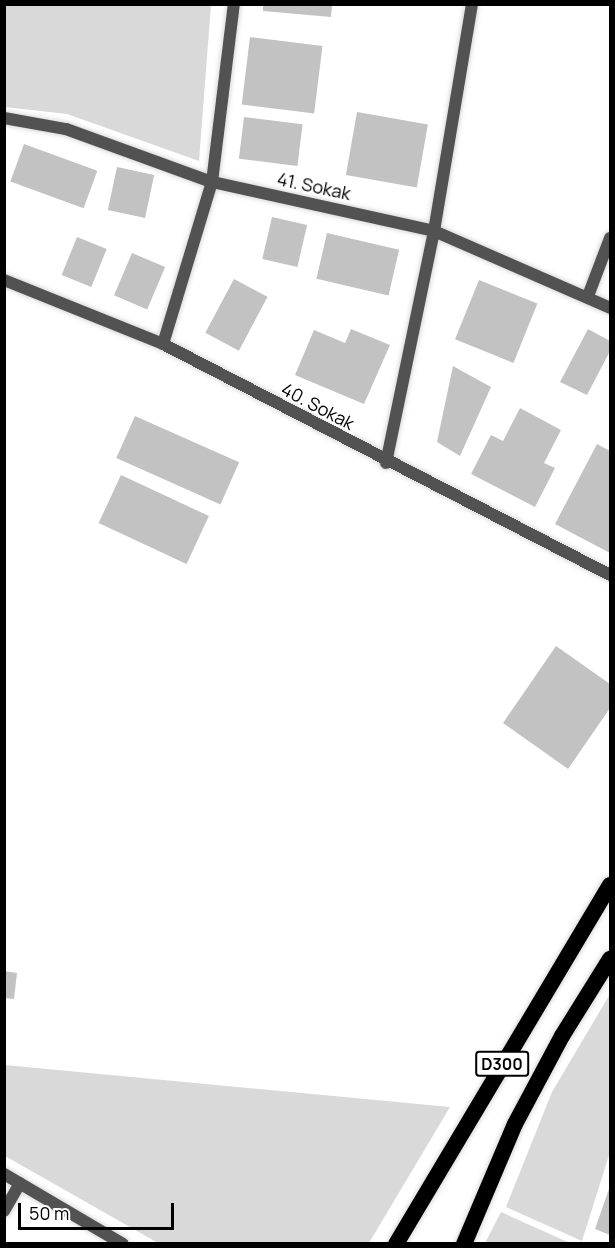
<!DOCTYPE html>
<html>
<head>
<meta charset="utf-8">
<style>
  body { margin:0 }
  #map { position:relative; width:615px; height:1248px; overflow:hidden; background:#fff; font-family:Manrope,sans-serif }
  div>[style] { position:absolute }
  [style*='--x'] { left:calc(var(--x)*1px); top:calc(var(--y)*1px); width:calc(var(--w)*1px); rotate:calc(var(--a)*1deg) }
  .green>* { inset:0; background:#d9d9d9 }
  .building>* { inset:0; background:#c2c2c2; transform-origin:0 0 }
  .roads { filter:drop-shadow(0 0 2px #dbdbdb) drop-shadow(0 0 2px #dbdbdb) }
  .minor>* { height:12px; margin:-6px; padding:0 6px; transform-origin:6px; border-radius:6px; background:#525252 }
  .tertiary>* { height:12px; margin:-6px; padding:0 6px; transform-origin:6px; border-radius:6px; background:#525252 }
  .trunk>* { height:16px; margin:-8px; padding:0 8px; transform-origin:8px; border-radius:8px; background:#000 }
  span { translate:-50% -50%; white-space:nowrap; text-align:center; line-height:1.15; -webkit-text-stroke:4.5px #fff; paint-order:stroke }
  .shield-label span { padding:2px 4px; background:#fff; border:2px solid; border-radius:4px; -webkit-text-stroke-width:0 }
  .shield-label { font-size:16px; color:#000; font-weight:700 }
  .street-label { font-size:18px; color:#000 }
  .frame { position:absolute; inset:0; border:6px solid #000; pointer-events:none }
  .scale { position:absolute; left:18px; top:1203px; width:156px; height:27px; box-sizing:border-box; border:3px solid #000; border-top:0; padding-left:8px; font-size:18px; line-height:21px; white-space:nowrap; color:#000; -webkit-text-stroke:4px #fff; paint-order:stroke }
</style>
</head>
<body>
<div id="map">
  <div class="green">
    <i style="clip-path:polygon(4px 5px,211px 5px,199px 161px,67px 114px,5px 107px)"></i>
    <i style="clip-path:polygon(610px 994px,610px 1152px,582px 1241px,506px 1207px,552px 1092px)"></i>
    <i style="clip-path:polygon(5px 1065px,450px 1107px,369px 1243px,158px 1243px,5px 1156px)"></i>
    <i style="clip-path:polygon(501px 1212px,570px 1243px,485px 1243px)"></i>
  </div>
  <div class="building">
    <i style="clip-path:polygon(263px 4px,332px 4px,331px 17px,263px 11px)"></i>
    <i style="left:250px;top:37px;width:73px;height:68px;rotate:7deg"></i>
    <i style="left:357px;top:112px;width:72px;height:64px;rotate:10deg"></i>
    <i style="left:244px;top:117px;width:59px;height:42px;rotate:7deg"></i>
    <i style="left:24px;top:144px;width:78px;height:40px;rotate:20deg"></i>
    <i style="left:117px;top:167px;width:38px;height:44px;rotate:12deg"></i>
    <i style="left:272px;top:217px;width:36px;height:43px;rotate:13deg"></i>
    <i style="left:327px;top:233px;width:74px;height:47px;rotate:13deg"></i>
    <i style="left:77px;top:237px;width:32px;height:41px;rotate:22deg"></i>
    <i style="left:132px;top:253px;width:36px;height:46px;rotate:23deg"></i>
    <i style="left:234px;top:279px;width:38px;height:61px;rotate:28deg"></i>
    <i style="left:479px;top:280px;width:63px;height:64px;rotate:22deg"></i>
    <i style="clip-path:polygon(351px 329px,390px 345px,364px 404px,295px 375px,314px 330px,345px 343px)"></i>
    <i style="clip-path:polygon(588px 329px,610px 341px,610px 351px,587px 395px,560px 382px)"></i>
    <i style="clip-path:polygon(453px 366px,491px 387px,460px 456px,437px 442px)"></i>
    <i style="clip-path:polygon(520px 408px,561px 430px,544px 463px,555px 468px,535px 507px,471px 474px,491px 435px,503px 441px)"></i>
    <i style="left:135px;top:416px;width:114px;height:46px;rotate:24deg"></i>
    <i style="clip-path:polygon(597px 444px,610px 451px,610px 553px,555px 524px)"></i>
    <i style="left:121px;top:475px;width:97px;height:53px;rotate:25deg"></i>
    <i style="clip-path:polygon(556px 646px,610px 684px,610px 708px,568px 769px,503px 723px)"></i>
    <i style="clip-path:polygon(4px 971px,17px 973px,14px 999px,4px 998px)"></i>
    <i style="clip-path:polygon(610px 1186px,610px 1235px,595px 1229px)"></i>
  </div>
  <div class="roads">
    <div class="minor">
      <i style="--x:4;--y:118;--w:63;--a:10.1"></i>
      <i style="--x:66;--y:129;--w:155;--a:20"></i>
      <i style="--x:212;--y:182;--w:227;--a:12.4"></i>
      <i style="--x:434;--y:231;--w:192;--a:23.6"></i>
      <i style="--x:4;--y:280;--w:171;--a:21.9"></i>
      <i style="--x:163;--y:344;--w:503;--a:27.33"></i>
      <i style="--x:588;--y:296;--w:62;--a:-69.2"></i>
      <i style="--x:163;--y:344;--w:169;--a:-73.2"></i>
      <i style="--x:212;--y:182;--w:179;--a:-83"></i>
      <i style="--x:386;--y:463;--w:237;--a:-78.3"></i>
      <i style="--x:434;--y:231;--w:230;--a:-80.5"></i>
      <i style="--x:4;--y:1211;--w:32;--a:-60"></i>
    </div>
    <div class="tertiary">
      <i style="--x:4;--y:1174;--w:138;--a:30.5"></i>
    </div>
    <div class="trunk">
      <i style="--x:396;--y:1244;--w:418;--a:-59.2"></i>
      <i style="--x:464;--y:1244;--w:130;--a:-67"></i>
      <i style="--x:515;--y:1124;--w:100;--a:-61.9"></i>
      <i style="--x:562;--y:1036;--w:91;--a:-58.1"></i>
    </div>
  </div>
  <div class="shield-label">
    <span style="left:502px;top:1064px">D300</span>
  </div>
  <div class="street-label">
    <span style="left:314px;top:186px;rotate:12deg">41. Sokak</span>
    <span style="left:318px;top:406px;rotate:28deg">40. Sokak</span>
  </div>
  <div class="frame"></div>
  <div class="scale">50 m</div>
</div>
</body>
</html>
